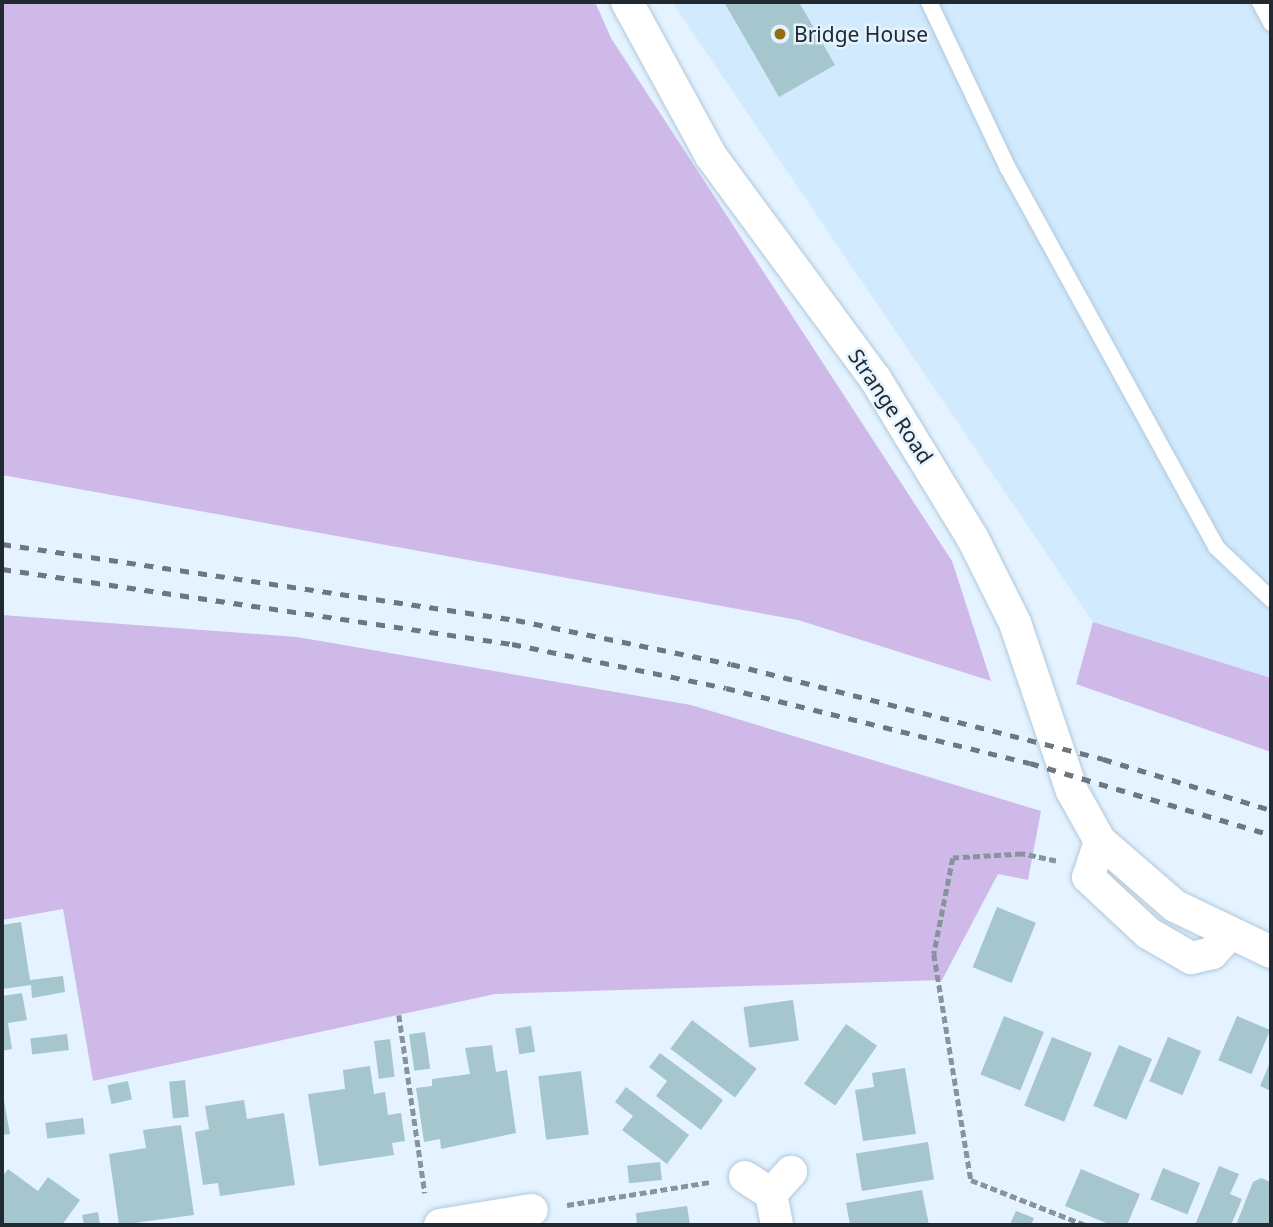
<!DOCTYPE html>
<html>
<head>
<meta charset="utf-8">
<style>
  body { margin:0 }
  #map { position:relative; width:1273px; height:1227px; overflow:hidden; background:#e4f3ff; font-family:"Noto Sans",sans-serif }
  div>[style] { position:absolute }
  [style*='--x'] { left:calc(var(--x)*1px); top:calc(var(--y)*1px); width:calc(var(--w)*1px); rotate:calc(var(--a)*1deg) }
  .built>* { inset:0; background:#d1eafd }
  .green>* { inset:0; background:#cfb9e8 }
  .building>* { inset:0; background:#a5c6cd; transform-origin:0 0 }
  .path>* { height:4.5px; margin-top:-2.25px; transform-origin:0; background:repeating-linear-gradient(90deg,#87939d 0 7px,transparent 0 10.5px) }
  .roads { filter:drop-shadow(0 0 2px #b1c8db) drop-shadow(0 0 2px #b1c8db) }
  .lane>* { height:16px; margin:-8px; padding:0 8px; transform-origin:8px; border-radius:8px; background:#fff }
  .street>* { height:32px; margin:-16px; padding:0 16px; transform-origin:16px; border-radius:16px; background:#fff }
  .rail>* { height:5px; margin-top:-2.5px; transform-origin:0; background:repeating-linear-gradient(90deg,#6c7780 0 9px,transparent 0 18px) }
  .dots>* { width:19px; height:19px; translate:-50% -50%; box-sizing:border-box; border:4px solid #e4f3ff; border-radius:50% }
  span { translate:-50% -50%; white-space:nowrap; text-align:center; line-height:1.15; -webkit-text-stroke:5px #e4f3ff; paint-order:stroke }
  .poi-label { font-size:21px; color:#212a31 }
  .left { translate:0 -50%; text-align:left }
  .street-label { font-size:21px; color:#212a31 }
  .frame { position:absolute; inset:0; border:4px solid #212a31; pointer-events:none }
</style>
</head>
<body>
<div id="map">
  <div class="built">
    <i style="clip-path:polygon(672px 2px,1271px 2px,1271px 678px,1093px 622px)"></i>
  </div>
  <div class="green">
    <i style="clip-path:polygon(2px 2px,595px 2px,611px 38px,952px 561px,991px 681px,798px 620px,2px 475px)"></i>
    <i style="clip-path:polygon(2px 615px,297px 637px,691px 705px,1041px 811px,1028px 880px,998px 874px,942px 980px,495px 994px,93px 1081px,63px 909px,2px 920px)"></i>
    <i style="clip-path:polygon(1093px 622px,1271px 678px,1271px 752px,1076px 684px)"></i>
  </div>
  <div class="building">
    <i style="clip-path:polygon(724px 2px,799px 2px,835px 65px,779px 97px)"></i>
    <i style="left:997px;top:907px;width:42px;height:65px;rotate:22deg"></i>
    <i style="clip-path:polygon(21px 922px,30px 980px,63px 976px,65px 992px,32px 998px,31px 985px,2px 989px,2px 925px)"></i>
    <i style="clip-path:polygon(22px 993px,27px 1020px,8px 1023px,12px 1049px,2px 1051px,2px 996px)"></i>
    <i style="left:793px;top:1000px;width:41px;height:50px;rotate:82deg"></i>
    <i style="left:1004px;top:1016px;width:43px;height:63px;rotate:22deg"></i>
    <i style="left:1237px;top:1016px;width:36px;height:48px;rotate:23deg"></i>
    <i style="left:692px;top:1020px;width:81px;height:36px;rotate:37deg"></i>
    <i style="left:846px;top:1024px;width:38px;height:73px;rotate:35deg"></i>
    <i style="left:531px;top:1026px;width:26px;height:16px;rotate:81deg"></i>
    <i style="left:425px;top:1032px;width:37px;height:16px;rotate:82deg"></i>
    <i style="left:67px;top:1034px;width:16px;height:37px;rotate:83deg"></i>
    <i style="left:1052px;top:1037px;width:43px;height:74px;rotate:22deg"></i>
    <i style="left:1168px;top:1037px;width:36px;height:48px;rotate:23deg"></i>
    <i style="left:390px;top:1039px;width:38px;height:16px;rotate:83deg"></i>
    <i style="clip-path:polygon(492px 1045px,496px 1072px,507px 1070px,516px 1133px,441px 1149px,440px 1139px,424px 1142px,416px 1088px,432px 1086px,432px 1079px,470px 1074px,465px 1048px)"></i>
    <i style="left:1119px;top:1045px;width:36px;height:66px;rotate:23deg"></i>
    <i style="clip-path:polygon(660px 1053px,723px 1100px,701px 1130px,656px 1096px,667px 1081px,649px 1067px)"></i>
    <i style="clip-path:polygon(1271px 1060px,1271px 1091px,1260px 1086px)"></i>
    <i style="clip-path:polygon(370px 1066px,374px 1094px,385px 1092px,388px 1115px,401px 1113px,405px 1141px,392px 1143px,394px 1155px,319px 1166px,308px 1094px,345px 1089px,343px 1070px)"></i>
    <i style="clip-path:polygon(905px 1068px,916px 1134px,863px 1141px,855px 1090px,874px 1087px,872px 1073px)"></i>
    <i style="left:581px;top:1071px;width:64px;height:43px;rotate:83deg"></i>
    <i style="left:185px;top:1080px;width:37px;height:16px;rotate:84deg"></i>
    <i style="left:128px;top:1081px;width:19px;height:21px;rotate:78deg"></i>
    <i style="clip-path:polygon(626px 1087px,689px 1135px,667px 1164px,622px 1130px,633px 1116px,615px 1102px)"></i>
    <i style="clip-path:polygon(2px 1090px,10px 1134px,2px 1135px)"></i>
    <i style="clip-path:polygon(244px 1100px,247px 1119px,284px 1113px,295px 1185px,220px 1196px,218px 1183px,203px 1185px,195px 1132px,209px 1129px,205px 1106px)"></i>
    <i style="left:83px;top:1118px;width:16px;height:38px;rotate:83deg"></i>
    <i style="clip-path:polygon(181px 1125px,194px 1215px,119px 1225px,109px 1154px,146px 1148px,143px 1130px)"></i>
    <i style="left:928px;top:1142px;width:38px;height:73px;rotate:81deg"></i>
    <i style="left:660px;top:1162px;width:18px;height:33px;rotate:84deg"></i>
    <i style="clip-path:polygon(1219px 1166px,1239px 1174px,1230px 1194px,1242px 1199px,1231px 1225px,1195px 1225px)"></i>
    <i style="left:1163px;top:1168px;width:40px;height:34px;rotate:22deg"></i>
    <i style="clip-path:polygon(8px 1169px,38px 1191px,48px 1177px,80px 1200px,62px 1225px,2px 1225px,2px 1177px)"></i>
    <i style="clip-path:polygon(1081px 1169px,1140px 1194px,1127px 1225px,1111px 1225px,1065px 1206px)"></i>
    <i style="clip-path:polygon(1261px 1178px,1271px 1182px,1271px 1225px,1236px 1225px,1253px 1182px)"></i>
    <i style="clip-path:polygon(922px 1190px,929px 1225px,850px 1225px,846px 1203px)"></i>
    <i style="clip-path:polygon(687px 1206px,690px 1225px,637px 1225px,636px 1213px)"></i>
    <i style="clip-path:polygon(1016px 1211px,1034px 1218px,1031px 1225px,1010px 1224px)"></i>
    <i style="clip-path:polygon(98px 1212px,100px 1225px,84px 1225px,82px 1215px)"></i>
  </div>
  <div class="path">
    <i style="--x:1056;--y:861;--w:35;--a:-168"></i>
    <i style="--x:1022;--y:854;--w:69;--a:176.7"></i>
    <i style="--x:953;--y:858;--w:98;--a:101.2"></i>
    <i style="--x:934;--y:954;--w:229;--a:80.7"></i>
    <i style="--x:971;--y:1180;--w:123;--a:21.5"></i>
    <i style="--x:399;--y:1015;--w:180;--a:81.7"></i>
    <i style="--x:567;--y:1205;--w:146;--a:-9.1"></i>
  </div>
  <div class="roads">
    <div class="lane">
      <i style="--x:929;--y:2;--w:184;--a:64.6"></i>
      <i style="--x:1008;--y:168;--w:432;--a:61.2"></i>
      <i style="--x:1216;--y:547;--w:76;--a:43.4"></i>
      <i style="--x:1260;--y:2;--w:24;--a:62"></i>
    </div>
    <div class="street">
      <i style="--x:627;--y:2;--w:175;--a:61.4"></i>
      <i style="--x:711;--y:156;--w:278;--a:53.6"></i>
      <i style="--x:876;--y:380;--w:186;--a:58.6"></i>
      <i style="--x:973;--y:539;--w:94;--a:63.4"></i>
      <i style="--x:1015;--y:623;--w:177;--a:71.3"></i>
      <i style="--x:1072;--y:791;--w:57;--a:60.8"></i>
      <i style="--x:1100;--y:841;--w:99;--a:40.9"></i>
      <i style="--x:1175;--y:906;--w:106;--a:25.6"></i>
      <i style="--x:1100;--y:841;--w:38;--a:108"></i>
      <i style="--x:1088;--y:877;--w:82;--a:43"></i>
      <i style="--x:1148;--y:933;--w:50;--a:30.2"></i>
      <i style="--x:1191;--y:958;--w:22;--a:-13"></i>
      <i style="--x:1212;--y:953;--w:23;--a:-47"></i>
      <i style="--x:745;--y:1177;--w:31;--a:33"></i>
      <i style="--x:771;--y:1194;--w:32;--a:79"></i>
      <i style="--x:771;--y:1194;--w:30;--a:-48"></i>
      <i style="--x:440;--y:1225;--w:93;--a:-9.3"></i>
    </div>
  </div>
  <div class="rail">
    <i style="--x:2;--y:544;--w:520;--a:8.41"></i>
    <i style="--x:516;--y:620;--w:219;--a:11.6"></i>
    <i style="--x:731;--y:664;--w:384;--a:14.3"></i>
    <i style="--x:1103;--y:759;--w:176;--a:16.9"></i>
    <i style="--x:2;--y:569;--w:515;--a:8.37"></i>
    <i style="--x:512;--y:644;--w:218;--a:11.6"></i>
    <i style="--x:726;--y:688;--w:313;--a:13.9"></i>
    <i style="--x:1030;--y:763;--w:252;--a:16.6"></i>
  </div>
  <div class="dots">
    <i style="left:780px;top:34px;background:#906d13"></i>
  </div>
  <div class="poi-label">
    <span class="left" style="left:794px;top:34px">Bridge House</span>
  </div>
  <div class="street-label">
    <span style="left:891px;top:406px;rotate:56deg">Strange Road</span>
  </div>
  <div class="frame"></div>
</div>
</body>
</html>
